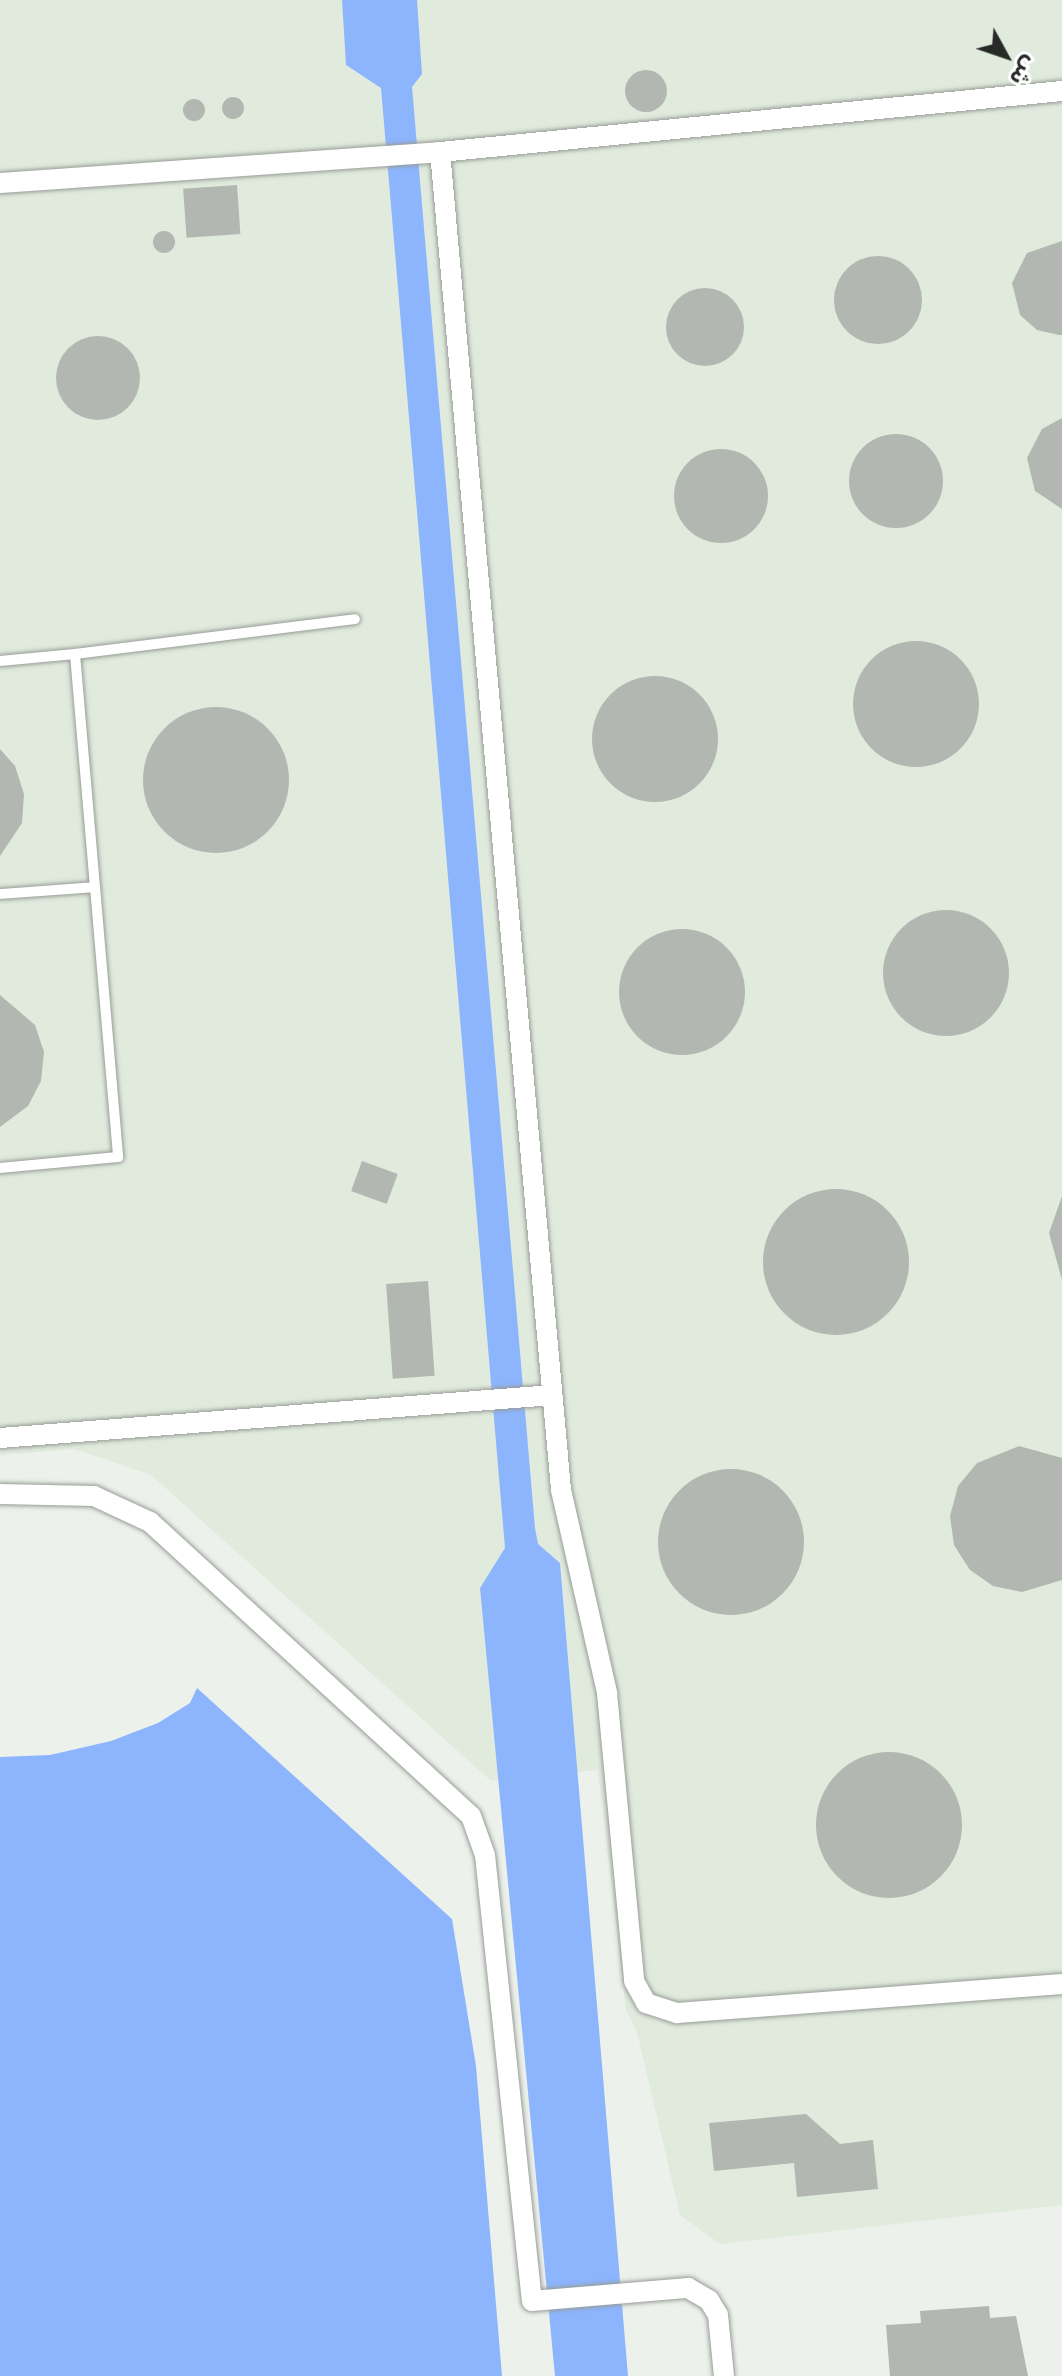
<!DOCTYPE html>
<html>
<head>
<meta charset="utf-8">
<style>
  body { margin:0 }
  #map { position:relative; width:1062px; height:2376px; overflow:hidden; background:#ecf1eb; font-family:Lora,"Noto Sans Arabic",serif }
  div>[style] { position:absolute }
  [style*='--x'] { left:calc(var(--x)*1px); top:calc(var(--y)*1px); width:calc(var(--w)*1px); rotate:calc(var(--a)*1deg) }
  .built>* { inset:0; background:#e0ebde }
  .water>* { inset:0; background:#8cb5fe }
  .building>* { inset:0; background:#b2b7b1; transform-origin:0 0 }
  .round { border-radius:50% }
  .roads { filter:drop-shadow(0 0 2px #989d97) drop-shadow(0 0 2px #989d97) }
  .lane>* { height:10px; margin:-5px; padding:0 5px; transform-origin:5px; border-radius:5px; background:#fff }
  .street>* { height:20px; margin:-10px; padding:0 10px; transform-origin:10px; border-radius:10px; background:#fff }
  span { translate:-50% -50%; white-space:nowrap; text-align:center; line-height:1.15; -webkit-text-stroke:8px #fff; paint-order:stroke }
  .north { position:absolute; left:966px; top:16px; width:80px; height:80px; -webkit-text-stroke:6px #fff; paint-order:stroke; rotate:130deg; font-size:22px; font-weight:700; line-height:32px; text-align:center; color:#282a28 }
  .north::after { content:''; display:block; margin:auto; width:28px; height:36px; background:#282a28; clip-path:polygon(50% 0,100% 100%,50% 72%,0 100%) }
</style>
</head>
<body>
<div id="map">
  <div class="built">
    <i style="clip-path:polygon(0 0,1062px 0,1062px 2205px,720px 2244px,680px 2215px,637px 2032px,626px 2010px,598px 1770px,491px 1781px,151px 1475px,74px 1449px,0 1455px)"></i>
  </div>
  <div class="water">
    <i style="clip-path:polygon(342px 0,417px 0,422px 74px,412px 87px,535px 1528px,538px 1544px,560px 1563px,628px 2376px,555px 2376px,480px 1588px,505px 1548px,381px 88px,346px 65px)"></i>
    <i style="clip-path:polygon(197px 1688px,452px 1919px,476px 2066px,502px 2376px,0 2376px,0 1757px,50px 1755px,111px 1741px,158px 1723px,190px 1703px)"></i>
  </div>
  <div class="building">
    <i class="round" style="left:625px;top:70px;width:42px;height:42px"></i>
    <i class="round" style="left:222px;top:97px;width:22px;height:22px"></i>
    <i class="round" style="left:183px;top:99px;width:22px;height:22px"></i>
    <i style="left:237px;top:185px;width:49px;height:54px;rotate:86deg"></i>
    <i class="round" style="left:153px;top:231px;width:22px;height:22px"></i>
    <i style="clip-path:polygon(1062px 241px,1062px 335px,1059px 335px,1037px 330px,1020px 315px,1012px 283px,1027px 253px)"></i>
    <i class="round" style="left:834px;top:256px;width:88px;height:88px"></i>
    <i class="round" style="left:666px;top:288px;width:78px;height:78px"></i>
    <i class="round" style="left:56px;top:336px;width:84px;height:84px"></i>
    <i style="clip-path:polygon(1062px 418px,1062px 509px,1035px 491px,1027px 458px,1042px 429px)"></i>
    <i class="round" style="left:849px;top:434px;width:94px;height:94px"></i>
    <i class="round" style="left:674px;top:449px;width:94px;height:94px"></i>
    <i class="round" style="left:853px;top:641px;width:126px;height:126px"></i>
    <i class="round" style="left:592px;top:676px;width:126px;height:126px"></i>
    <i class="round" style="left:143px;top:707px;width:146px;height:146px"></i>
    <i style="clip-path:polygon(0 749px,15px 766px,24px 794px,22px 823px,0 856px)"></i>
    <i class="round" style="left:883px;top:910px;width:126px;height:126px"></i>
    <i class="round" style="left:619px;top:929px;width:126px;height:126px"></i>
    <i style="clip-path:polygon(0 995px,35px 1025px,44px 1052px,41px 1081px,28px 1106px,0 1127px)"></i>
    <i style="left:362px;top:1161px;width:38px;height:32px;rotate:20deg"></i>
    <i class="round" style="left:763px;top:1189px;width:146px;height:146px"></i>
    <i style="clip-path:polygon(1062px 1196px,1062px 1280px,1049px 1233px)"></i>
    <i style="left:428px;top:1281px;width:95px;height:42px;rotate:86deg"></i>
    <i style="clip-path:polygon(1019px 1446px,1062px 1458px,1062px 1580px,1022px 1592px,993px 1586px,970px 1570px,954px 1545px,950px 1516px,958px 1486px,977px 1463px)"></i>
    <i class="round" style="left:658px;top:1469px;width:146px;height:146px"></i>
    <i class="round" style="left:816px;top:1752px;width:146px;height:146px"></i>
    <i style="clip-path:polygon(806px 2114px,840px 2144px,873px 2140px,878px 2189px,797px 2197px,794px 2163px,714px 2171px,709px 2123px)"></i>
    <i style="clip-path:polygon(989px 2306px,990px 2318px,1016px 2316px,1028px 2376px,890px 2376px,886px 2325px,921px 2323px,920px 2311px)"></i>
  </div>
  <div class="roads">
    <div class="lane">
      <i style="--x:75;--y:654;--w:282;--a:-7.1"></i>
      <i style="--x:0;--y:661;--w:75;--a:-5.3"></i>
      <i style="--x:75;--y:654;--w:234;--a:85.1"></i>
      <i style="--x:0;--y:894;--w:95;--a:-4.2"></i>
      <i style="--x:95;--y:887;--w:271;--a:85.1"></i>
      <i style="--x:118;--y:1157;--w:119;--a:174.7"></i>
    </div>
    <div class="street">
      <i style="--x:440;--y:152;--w:1343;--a:84.83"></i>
      <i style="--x:561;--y:1490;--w:208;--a:77.2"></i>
      <i style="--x:607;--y:1693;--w:289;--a:84.6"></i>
      <i style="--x:634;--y:1981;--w:25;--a:61"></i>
      <i style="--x:646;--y:2003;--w:33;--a:18"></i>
      <i style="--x:677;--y:2013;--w:386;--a:-4.3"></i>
      <i style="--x:0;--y:183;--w:441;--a:-4"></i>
      <i style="--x:440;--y:152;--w:625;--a:-5.6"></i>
      <i style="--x:0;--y:1438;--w:554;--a:-4.45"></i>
      <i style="--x:0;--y:1494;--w:94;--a:1.2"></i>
      <i style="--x:94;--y:1496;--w:62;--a:24.9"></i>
      <i style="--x:150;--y:1522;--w:435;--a:42.5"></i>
      <i style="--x:471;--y:1816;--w:41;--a:70.3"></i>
      <i style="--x:485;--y:1855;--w:448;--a:84"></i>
      <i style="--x:532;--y:2301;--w:157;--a:-4.8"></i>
      <i style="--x:688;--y:2288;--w:24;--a:30"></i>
      <i style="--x:709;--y:2300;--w:17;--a:59"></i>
      <i style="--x:718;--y:2315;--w:61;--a:84.4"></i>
    </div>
  </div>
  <div class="north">ش</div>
</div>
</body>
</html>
